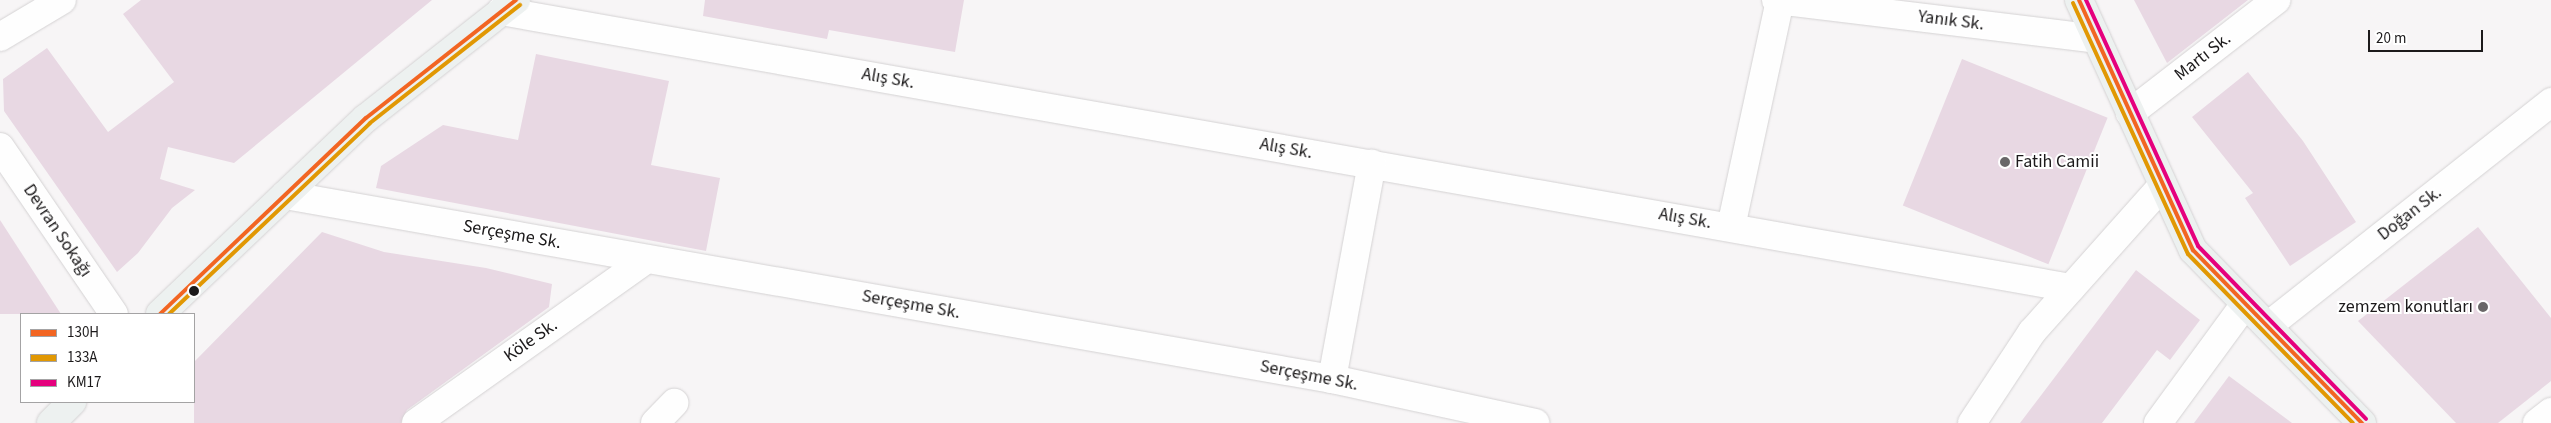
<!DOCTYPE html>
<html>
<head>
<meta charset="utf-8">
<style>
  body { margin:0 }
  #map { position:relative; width:2551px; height:423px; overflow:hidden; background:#f7f5f6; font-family:"Source Sans 3",sans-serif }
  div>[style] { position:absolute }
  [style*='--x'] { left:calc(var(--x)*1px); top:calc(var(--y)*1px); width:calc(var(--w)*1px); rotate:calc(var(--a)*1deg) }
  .building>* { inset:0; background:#e8d8e3; transform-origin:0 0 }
  .roads { filter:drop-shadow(0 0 1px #d4d2d3) drop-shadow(0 0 1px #d4d2d3) }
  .street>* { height:28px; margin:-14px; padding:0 14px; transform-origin:14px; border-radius:14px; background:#fefefe }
  .secondary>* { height:28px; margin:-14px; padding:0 14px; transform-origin:14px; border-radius:14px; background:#edf1f0 }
  .bus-1>* { height:4px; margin:-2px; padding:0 2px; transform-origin:2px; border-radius:2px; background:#f26522 }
  .bus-2>* { height:4px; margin:-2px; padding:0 2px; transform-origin:2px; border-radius:2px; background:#e19803 }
  .bus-3>* { height:4px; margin:-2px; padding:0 2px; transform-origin:2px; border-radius:2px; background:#e5007d }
  .dots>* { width:14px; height:14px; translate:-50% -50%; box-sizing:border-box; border:2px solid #fff; border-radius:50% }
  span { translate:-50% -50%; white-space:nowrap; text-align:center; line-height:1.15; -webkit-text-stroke:4px #fff; paint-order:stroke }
  .street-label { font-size:18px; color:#1c1a1b }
  .poi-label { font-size:18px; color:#1c1a1b }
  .left { translate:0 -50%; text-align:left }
  .right { translate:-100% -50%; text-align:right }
  .legend { position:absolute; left:20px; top:313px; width:175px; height:90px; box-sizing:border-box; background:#fff; border:1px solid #a4a3a4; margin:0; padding:6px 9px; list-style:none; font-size:15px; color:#1c1a1b }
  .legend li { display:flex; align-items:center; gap:10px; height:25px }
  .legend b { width:25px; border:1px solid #a4a3a4 }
  .scale { position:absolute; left:2368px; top:30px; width:115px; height:22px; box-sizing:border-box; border:2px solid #1c1a1b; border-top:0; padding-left:6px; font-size:15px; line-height:18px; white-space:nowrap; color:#1c1a1b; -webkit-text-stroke:4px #fff; paint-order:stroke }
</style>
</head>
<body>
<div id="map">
  <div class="building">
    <i style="clip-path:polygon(141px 0,432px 0,234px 163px,168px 147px,160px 179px,195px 190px,172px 208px,138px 253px,117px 272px,4px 111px,3px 79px,47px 48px,108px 132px,174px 82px,123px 14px)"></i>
    <i style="clip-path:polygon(705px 0,964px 0,955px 52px,829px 30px,827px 39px,703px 16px)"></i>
    <i style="clip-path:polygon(2134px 0,2248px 0,2167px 63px)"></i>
    <i style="clip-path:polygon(536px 54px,669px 81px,651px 165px,720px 178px,706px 251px,376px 188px,381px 166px,443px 125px,518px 140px)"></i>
    <i style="left:1962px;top:59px;width:157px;height:158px;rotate:22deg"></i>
    <i style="clip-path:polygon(2248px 72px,2303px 141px,2356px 222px,2290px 266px,2245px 198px,2253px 193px,2192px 117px)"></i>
    <i style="clip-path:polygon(0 220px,61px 314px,0 314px)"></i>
    <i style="clip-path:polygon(2478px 227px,2551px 318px,2551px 381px,2498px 423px,2456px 423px,2358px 321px)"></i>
    <i style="clip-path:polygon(322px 232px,384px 252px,486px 268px,552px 284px,549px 307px,407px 410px,401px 423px,194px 423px,194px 362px)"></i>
    <i style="clip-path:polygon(2136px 270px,2200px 320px,2170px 360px,2157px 350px,2102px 423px,2020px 423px)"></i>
    <i style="clip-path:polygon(2229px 376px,2292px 423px,2194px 423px)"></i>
  </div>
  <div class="roads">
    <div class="street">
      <i style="--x:1776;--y:0;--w:323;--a:6.9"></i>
      <i style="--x:501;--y:11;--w:1594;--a:10.01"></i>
      <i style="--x:0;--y:37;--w:72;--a:-30.8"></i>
      <i style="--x:2130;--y:113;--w:185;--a:-37.7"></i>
      <i style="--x:0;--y:147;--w:202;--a:55.7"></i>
      <i style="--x:285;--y:195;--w:1063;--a:9.97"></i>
      <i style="--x:1332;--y:379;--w:208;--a:12.2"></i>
      <i style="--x:1731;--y:227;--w:231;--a:-77.8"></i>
      <i style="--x:2269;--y:325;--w:360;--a:-38.3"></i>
      <i style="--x:1332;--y:379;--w:219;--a:-79.5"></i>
      <i style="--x:416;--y:423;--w:283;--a:-35.4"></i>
      <i style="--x:655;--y:423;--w:28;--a:-46"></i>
      <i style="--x:1972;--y:423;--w:109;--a:-56.6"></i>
      <i style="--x:2032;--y:332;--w:195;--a:-48.3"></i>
      <i style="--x:2158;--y:423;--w:147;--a:-53.8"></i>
      <i style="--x:2537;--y:423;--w:18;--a:-38"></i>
    </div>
    <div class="secondary">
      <i style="--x:2079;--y:0;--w:275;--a:65.5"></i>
      <i style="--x:2193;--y:250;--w:242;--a:45.7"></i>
      <i style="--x:160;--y:314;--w:284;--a:-43.6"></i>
      <i style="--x:366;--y:118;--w:191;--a:-38.2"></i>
      <i style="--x:51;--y:423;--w:30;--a:-45"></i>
    </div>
  </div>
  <div class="bus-1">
    <i style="--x:2079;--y:0;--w:275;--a:65.5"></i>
    <i style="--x:2193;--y:250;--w:242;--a:45.7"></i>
    <i style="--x:160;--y:314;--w:284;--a:-43.6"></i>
    <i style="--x:366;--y:118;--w:191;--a:-38.2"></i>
  </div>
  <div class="bus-2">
    <i style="--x:2073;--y:3;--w:276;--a:65.4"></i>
    <i style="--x:2188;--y:254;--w:236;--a:45.7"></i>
    <i style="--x:169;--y:314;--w:277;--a:-43.5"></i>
    <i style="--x:370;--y:123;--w:191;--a:-38.2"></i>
  </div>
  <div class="bus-3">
    <i style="--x:2086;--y:0;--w:270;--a:65.5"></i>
    <i style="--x:2198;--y:246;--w:241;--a:45.8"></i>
  </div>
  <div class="dots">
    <i style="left:2005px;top:162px;background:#696768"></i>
    <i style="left:194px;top:291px;background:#1c1a1b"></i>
    <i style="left:2483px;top:307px;background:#696768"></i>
  </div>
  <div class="street-label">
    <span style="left:1951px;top:21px;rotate:7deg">Yanık Sk.</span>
    <span style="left:2203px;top:57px;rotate:-38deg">Martı Sk.</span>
    <span style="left:888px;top:79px;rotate:10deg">Alış Sk.</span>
    <span style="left:1286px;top:149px;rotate:10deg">Alış Sk.</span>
    <span style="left:2410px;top:214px;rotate:-38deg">Doğan Sk.</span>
    <span style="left:1685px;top:219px;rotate:10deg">Alış Sk.</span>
    <span style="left:57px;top:231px;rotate:56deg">Devran Sokağı</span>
    <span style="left:512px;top:235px;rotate:10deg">Serçeşme Sk.</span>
    <span style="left:911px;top:305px;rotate:10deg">Serçeşme Sk.</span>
    <span style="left:531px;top:341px;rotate:-35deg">Köle Sk.</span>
    <span style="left:1309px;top:376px;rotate:11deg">Serçeşme Sk.</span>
  </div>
  <div class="poi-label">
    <span class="left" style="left:2015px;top:162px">Fatih Camii</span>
    <span class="right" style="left:2473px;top:307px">zemzem konutları</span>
  </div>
  <ul class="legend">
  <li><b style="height:6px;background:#f26522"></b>130H</li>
  <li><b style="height:6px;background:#e19803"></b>133A</li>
  <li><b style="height:6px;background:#e5007d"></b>KM17</li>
  </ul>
  <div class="scale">20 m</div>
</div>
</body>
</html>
